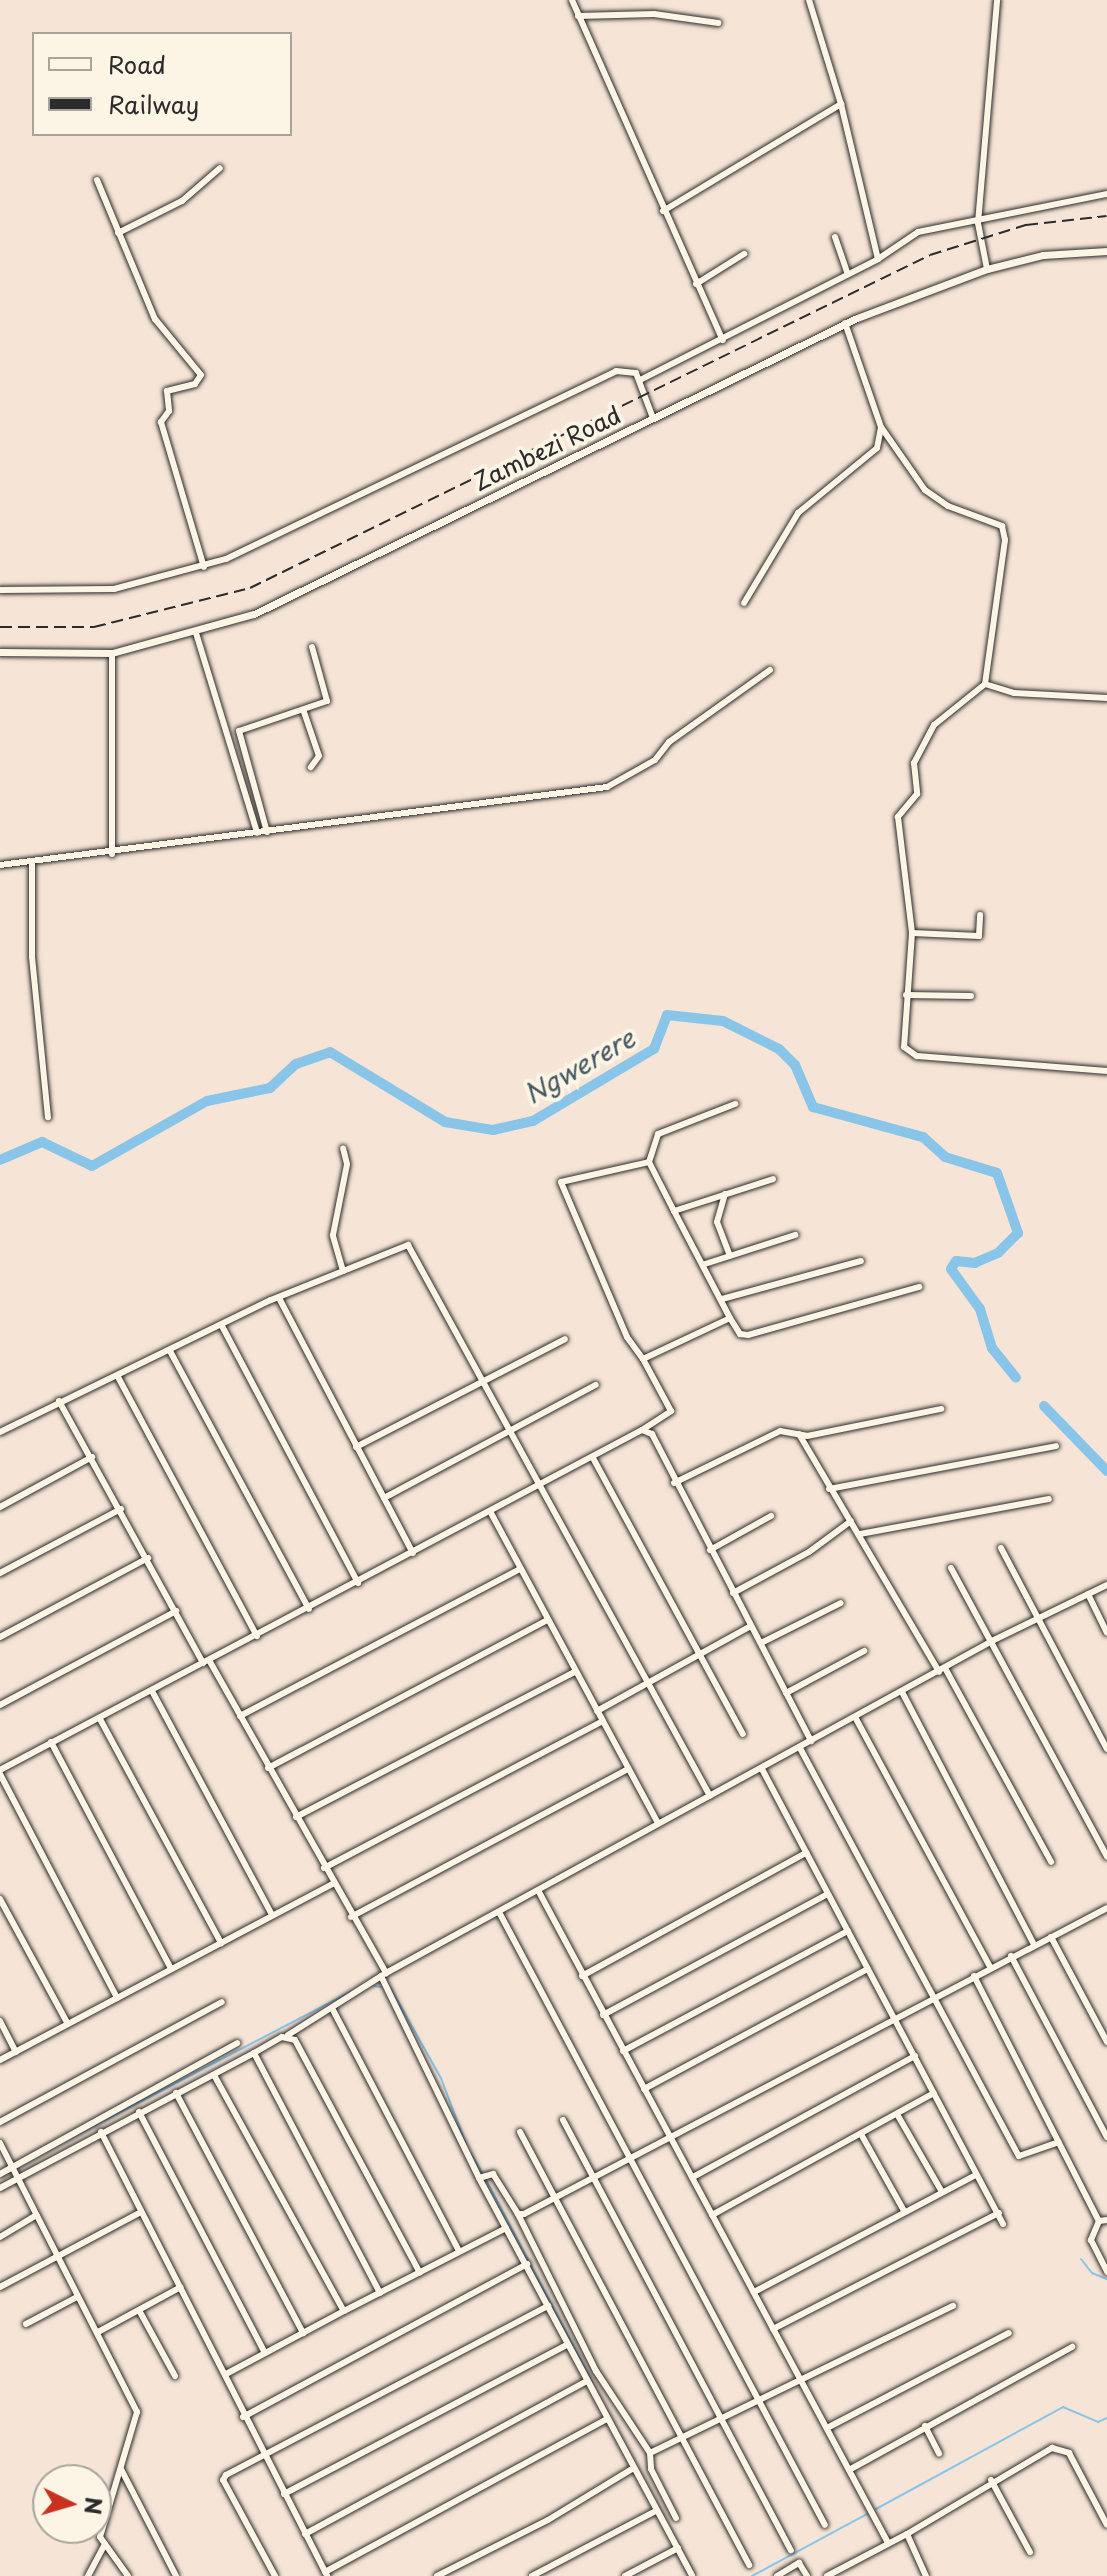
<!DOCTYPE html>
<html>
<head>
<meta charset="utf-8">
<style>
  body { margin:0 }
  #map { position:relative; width:1107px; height:2576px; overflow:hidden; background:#f6e5d6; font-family:"Playpen Sans",sans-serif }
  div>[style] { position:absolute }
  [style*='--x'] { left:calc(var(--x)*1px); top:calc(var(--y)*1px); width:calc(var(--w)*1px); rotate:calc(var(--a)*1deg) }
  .stream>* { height:2px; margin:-1px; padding:0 1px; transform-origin:1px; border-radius:1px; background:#89c4e9 }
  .river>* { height:10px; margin:-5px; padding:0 5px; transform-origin:5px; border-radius:5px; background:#89c4e9 }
  .roads { filter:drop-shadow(0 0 2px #2b2b2b) drop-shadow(0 0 2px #2b2b2b) }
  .minor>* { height:6px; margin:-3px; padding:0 3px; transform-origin:3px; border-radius:3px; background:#fcf5e5 }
  .major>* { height:7px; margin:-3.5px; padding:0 3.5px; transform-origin:3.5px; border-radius:3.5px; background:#fcf5e5 }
  .rail>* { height:2px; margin-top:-1px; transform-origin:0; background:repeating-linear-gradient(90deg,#2b2b2b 0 12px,transparent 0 18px) }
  span { translate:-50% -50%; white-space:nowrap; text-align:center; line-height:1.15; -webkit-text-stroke:8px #fcf5e5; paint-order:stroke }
  .street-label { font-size:24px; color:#2b2b2b }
  .water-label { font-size:26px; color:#475964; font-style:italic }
  .legend { position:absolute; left:32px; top:32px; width:260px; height:104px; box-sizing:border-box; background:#fcf5e5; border:2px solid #a8a49b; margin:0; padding:10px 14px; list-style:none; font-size:24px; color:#2b2b2b }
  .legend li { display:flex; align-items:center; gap:16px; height:40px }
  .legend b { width:40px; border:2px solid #a8a49b }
  .north { position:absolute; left:32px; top:2464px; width:80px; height:80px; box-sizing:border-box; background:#fcf5e5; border:2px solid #a8a49b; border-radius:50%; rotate:95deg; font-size:22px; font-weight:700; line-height:32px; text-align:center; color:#2b2b2b }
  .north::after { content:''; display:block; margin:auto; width:28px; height:36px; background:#c8321e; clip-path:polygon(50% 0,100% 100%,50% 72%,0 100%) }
</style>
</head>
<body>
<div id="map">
  <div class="stream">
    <i style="--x:374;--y:1986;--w:7;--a:8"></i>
    <i style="--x:391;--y:1989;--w:102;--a:60.7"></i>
    <i style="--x:441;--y:2078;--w:71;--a:69.3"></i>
    <i style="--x:65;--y:2141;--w:322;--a:-27.6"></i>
    <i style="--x:471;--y:2154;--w:21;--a:59"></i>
    <i style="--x:485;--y:2178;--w:230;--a:62.3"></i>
    <i style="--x:1081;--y:2259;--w:18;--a:52"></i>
    <i style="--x:1092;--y:2273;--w:16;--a:22"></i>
    <i style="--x:876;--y:2509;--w:213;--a:-28.6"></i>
    <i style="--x:1063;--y:2407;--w:38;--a:23"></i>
    <i style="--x:1098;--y:2422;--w:10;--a:-24"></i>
    <i style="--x:752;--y:2576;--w:133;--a:-28.3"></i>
  </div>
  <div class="river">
    <i style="--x:0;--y:1160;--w:46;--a:-23.2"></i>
    <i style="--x:42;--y:1142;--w:55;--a:25.6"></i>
    <i style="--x:92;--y:1166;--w:132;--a:-29.5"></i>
    <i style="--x:207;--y:1101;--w:64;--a:-11.7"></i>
    <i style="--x:270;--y:1088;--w:35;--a:-43"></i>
    <i style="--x:296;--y:1064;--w:36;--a:-19"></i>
    <i style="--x:330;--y:1052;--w:135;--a:31.3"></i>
    <i style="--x:445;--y:1122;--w:49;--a:9.5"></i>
    <i style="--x:493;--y:1130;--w:41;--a:-12.7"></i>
    <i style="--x:533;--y:1121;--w:141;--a:-30.8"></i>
    <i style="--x:654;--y:1049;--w:36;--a:-69"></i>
    <i style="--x:667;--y:1015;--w:56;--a:6.1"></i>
    <i style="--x:723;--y:1021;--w:63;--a:26.6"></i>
    <i style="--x:779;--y:1049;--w:23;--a:45"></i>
    <i style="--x:795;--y:1065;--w:46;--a:66.8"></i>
    <i style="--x:813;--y:1107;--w:114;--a:15.3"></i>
    <i style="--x:923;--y:1137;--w:30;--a:42"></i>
    <i style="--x:945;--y:1157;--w:54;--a:17.1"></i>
    <i style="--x:997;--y:1173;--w:64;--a:70.7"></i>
    <i style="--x:1018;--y:1233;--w:28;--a:135"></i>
    <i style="--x:998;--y:1253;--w:25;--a:157"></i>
    <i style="--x:975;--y:1263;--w:19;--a:-174"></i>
    <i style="--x:956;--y:1261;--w:9;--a:122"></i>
    <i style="--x:951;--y:1269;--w:49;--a:54.1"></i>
    <i style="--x:980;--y:1309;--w:41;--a:72.9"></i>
    <i style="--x:992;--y:1348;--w:38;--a:51"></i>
    <i style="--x:1044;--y:1406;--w:91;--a:45.9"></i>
  </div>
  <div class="roads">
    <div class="minor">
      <i style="--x:572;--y:0;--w:372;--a:66.1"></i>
      <i style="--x:809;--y:0;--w:109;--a:72.9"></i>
      <i style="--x:578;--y:16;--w:76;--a:-1.5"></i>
      <i style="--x:654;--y:14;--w:65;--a:8"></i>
      <i style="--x:97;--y:180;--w:151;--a:67.4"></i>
      <i style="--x:155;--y:319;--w:72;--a:50.6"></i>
      <i style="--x:201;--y:375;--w:11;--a:124"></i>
      <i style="--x:195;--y:384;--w:29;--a:166"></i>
      <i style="--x:167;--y:391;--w:20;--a:84"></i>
      <i style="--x:169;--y:411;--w:14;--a:126"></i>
      <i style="--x:161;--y:422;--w:151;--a:73.5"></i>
      <i style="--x:663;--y:211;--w:208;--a:-31"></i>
      <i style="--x:841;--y:104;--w:159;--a:76.6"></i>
      <i style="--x:118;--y:233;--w:72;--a:-26.6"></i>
      <i style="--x:182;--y:201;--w:50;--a:-41"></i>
      <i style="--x:835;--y:237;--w:39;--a:71"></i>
      <i style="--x:987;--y:269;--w:47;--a:-101.1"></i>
      <i style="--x:978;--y:223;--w:224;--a:-85.1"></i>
      <i style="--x:696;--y:284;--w:57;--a:-32"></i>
      <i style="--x:845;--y:323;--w:110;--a:70.9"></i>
      <i style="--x:881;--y:427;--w:77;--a:55.1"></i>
      <i style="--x:925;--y:490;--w:28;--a:35"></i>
      <i style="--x:948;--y:506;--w:58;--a:20.3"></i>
      <i style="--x:1002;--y:526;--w:14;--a:78"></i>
      <i style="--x:1005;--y:540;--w:145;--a:97.9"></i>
      <i style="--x:985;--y:684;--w:30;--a:17"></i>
      <i style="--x:1014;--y:693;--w:93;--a:3.1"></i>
      <i style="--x:640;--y:380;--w:267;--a:-26.9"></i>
      <i style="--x:878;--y:259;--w:48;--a:-34"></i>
      <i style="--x:918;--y:232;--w:193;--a:-11.4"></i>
      <i style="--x:0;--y:590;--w:114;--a:-0.5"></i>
      <i style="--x:114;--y:589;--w:116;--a:-15"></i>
      <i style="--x:226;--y:559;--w:433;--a:-25.7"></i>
      <i style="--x:616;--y:371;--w:20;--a:6"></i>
      <i style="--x:636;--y:373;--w:48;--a:69.3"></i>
      <i style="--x:744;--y:603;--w:105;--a:-59"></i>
      <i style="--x:798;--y:513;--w:102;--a:-39.4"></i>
      <i style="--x:877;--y:448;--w:20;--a:-79"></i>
      <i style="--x:196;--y:633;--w:209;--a:73"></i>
      <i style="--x:985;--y:684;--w:65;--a:141.2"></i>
      <i style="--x:934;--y:725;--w:43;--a:117.8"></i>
      <i style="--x:914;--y:763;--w:31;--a:84"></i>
      <i style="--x:917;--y:794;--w:30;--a:130"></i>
      <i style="--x:898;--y:817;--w:117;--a:83.1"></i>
      <i style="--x:912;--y:933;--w:114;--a:94"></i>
      <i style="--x:904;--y:1047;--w:16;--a:35"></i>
      <i style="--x:917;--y:1056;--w:191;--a:4.5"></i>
      <i style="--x:304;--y:712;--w:46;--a:71.2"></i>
      <i style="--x:319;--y:756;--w:14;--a:126"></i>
      <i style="--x:267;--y:832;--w:105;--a:-105.5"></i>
      <i style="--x:239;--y:731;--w:93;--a:-18.8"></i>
      <i style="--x:327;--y:701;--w:56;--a:-105.5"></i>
      <i style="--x:112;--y:854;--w:201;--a:-90"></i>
      <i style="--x:32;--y:862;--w:95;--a:90"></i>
      <i style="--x:32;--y:957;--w:161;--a:84.3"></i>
      <i style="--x:0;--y:865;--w:612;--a:-7.32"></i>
      <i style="--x:607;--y:787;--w:55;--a:-29.4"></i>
      <i style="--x:655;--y:760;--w:23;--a:-52"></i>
      <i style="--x:669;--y:742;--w:124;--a:-35.5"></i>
      <i style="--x:912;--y:933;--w:67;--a:2.6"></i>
      <i style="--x:979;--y:936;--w:21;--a:-87"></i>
      <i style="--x:906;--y:995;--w:65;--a:0.9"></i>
      <i style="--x:649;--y:1162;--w:55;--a:63"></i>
      <i style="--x:725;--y:1194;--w:29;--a:106"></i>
      <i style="--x:717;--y:1222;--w:36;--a:69"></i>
      <i style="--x:705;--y:1264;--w:95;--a:-17.9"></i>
      <i style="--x:343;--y:1271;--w:37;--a:-106"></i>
      <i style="--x:333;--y:1235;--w:72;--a:-78.8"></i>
      <i style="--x:347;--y:1164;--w:16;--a:-104"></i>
      <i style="--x:279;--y:1298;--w:288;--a:62.3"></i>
      <i style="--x:722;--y:1299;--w:144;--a:-15.3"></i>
      <i style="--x:730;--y:1318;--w:19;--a:58"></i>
      <i style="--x:740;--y:1334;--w:8;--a:7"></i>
      <i style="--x:748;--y:1335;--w:178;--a:-15.7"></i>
      <i style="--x:222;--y:1326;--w:291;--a:62.1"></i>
      <i style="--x:170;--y:1351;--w:293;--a:61.7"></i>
      <i style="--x:643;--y:1359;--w:27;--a:-126"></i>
      <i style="--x:627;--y:1337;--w:168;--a:-113.1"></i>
      <i style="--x:561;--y:1182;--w:90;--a:-12.8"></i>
      <i style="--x:649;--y:1162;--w:29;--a:-72"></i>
      <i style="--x:658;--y:1134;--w:83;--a:-21.3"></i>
      <i style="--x:118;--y:1377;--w:294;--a:61.8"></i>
      <i style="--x:59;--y:1401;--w:299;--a:61.2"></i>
      <i style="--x:642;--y:1430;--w:35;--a:-33"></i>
      <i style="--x:671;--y:1411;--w:59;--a:-118.3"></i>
      <i style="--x:643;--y:1359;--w:96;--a:-25.2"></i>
      <i style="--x:730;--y:1318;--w:121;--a:-117.6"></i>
      <i style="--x:674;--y:1211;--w:104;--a:-17.9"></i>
      <i style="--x:0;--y:1432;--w:301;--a:-26"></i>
      <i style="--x:271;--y:1300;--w:148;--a:-21.9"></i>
      <i style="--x:408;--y:1245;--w:628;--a:61.27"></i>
      <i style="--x:799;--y:1434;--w:276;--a:59.5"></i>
      <i style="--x:356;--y:1447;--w:235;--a:-27.3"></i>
      <i style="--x:593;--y:1458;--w:314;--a:61.5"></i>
      <i style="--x:674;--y:1483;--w:118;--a:-26.1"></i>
      <i style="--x:780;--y:1431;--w:27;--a:10"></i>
      <i style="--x:807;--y:1436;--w:137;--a:-11.4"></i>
      <i style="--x:829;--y:1489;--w:231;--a:-10.7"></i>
      <i style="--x:384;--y:1498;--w:240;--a:-28.1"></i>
      <i style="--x:0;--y:1507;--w:105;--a:-28.5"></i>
      <i style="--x:491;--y:1513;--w:352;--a:61.7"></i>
      <i style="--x:860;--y:1534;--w:192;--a:-10.5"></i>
      <i style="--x:1001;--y:1548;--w:227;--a:62.2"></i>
      <i style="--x:710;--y:1550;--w:70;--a:-29.1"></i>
      <i style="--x:951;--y:1568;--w:328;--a:61.6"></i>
      <i style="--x:0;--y:1573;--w:137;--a:-27.9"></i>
      <i style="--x:733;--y:1593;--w:86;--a:-28.3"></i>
      <i style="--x:809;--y:1552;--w:52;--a:-36.4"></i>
      <i style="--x:1088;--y:1594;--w:43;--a:64"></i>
      <i style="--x:0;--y:1637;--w:168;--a:-28.1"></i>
      <i style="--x:761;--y:1643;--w:89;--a:-26.6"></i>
      <i style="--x:209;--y:1660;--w:360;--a:60.5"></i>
      <i style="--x:386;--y:1973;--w:693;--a:-28.71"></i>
      <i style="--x:994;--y:1640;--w:126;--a:-26"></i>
      <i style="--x:945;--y:1668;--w:221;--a:61.3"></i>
      <i style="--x:152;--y:1691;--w:254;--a:61.8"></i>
      <i style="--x:902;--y:1692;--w:285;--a:62.4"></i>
      <i style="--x:786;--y:1693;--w:89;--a:-28.3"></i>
      <i style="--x:0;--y:1705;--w:200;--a:-28.1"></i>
      <i style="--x:597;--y:1711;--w:176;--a:-28.9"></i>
      <i style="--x:240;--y:1716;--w:316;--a:-27.7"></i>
      <i style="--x:855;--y:1717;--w:284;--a:61.6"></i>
      <i style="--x:100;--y:1719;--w:255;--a:61.6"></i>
      <i style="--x:51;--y:1742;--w:257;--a:62.1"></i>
      <i style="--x:800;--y:1748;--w:463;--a:61.8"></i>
      <i style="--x:1019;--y:2156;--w:42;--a:-19.3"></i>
      <i style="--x:268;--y:1768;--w:317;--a:-27.9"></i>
      <i style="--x:762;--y:1769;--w:515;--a:62.09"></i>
      <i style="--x:0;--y:1770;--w:726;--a:-27.91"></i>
      <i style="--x:642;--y:1430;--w:11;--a:22"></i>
      <i style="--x:652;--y:1434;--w:346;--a:62.6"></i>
      <i style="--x:0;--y:1774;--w:253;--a:62.4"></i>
      <i style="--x:296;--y:1817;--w:314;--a:-27.5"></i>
      <i style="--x:324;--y:1868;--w:315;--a:-27.8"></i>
      <i style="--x:539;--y:1892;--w:739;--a:61.8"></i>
      <i style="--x:0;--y:1899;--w:142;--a:61.5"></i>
      <i style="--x:499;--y:1912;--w:694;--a:62"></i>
      <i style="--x:351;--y:1917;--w:314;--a:-28.1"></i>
      <i style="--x:1051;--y:1937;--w:119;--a:61.9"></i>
      <i style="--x:1011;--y:1956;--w:205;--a:62.1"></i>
      <i style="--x:381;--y:1976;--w:225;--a:64.1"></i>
      <i style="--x:479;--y:2178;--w:451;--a:61.8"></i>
      <i style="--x:582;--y:1976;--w:256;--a:-28.8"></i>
      <i style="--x:974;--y:1976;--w:275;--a:63"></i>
      <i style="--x:1099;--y:2221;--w:8;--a:-7"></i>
      <i style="--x:333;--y:2010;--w:272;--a:62.4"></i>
      <i style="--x:603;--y:2015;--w:255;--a:-28.3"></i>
      <i style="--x:0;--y:2021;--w:35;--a:63"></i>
      <i style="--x:288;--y:2035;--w:112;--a:-32.3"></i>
      <i style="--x:623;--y:2051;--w:255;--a:-28.1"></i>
      <i style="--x:254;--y:2053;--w:32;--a:-30"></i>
      <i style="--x:282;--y:2037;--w:13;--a:13"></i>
      <i style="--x:295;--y:2040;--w:264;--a:61.8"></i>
      <i style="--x:0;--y:2060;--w:377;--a:-27.9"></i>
      <i style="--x:214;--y:2075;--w:269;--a:61.2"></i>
      <i style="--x:344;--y:2311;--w:182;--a:-27.1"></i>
      <i style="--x:644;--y:2089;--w:254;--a:-28.2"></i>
      <i style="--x:176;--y:2093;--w:272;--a:62.1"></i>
      <i style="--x:139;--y:2112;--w:272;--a:62.4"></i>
      <i style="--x:897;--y:2114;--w:90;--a:60"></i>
      <i style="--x:563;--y:2120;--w:487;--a:62.1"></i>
      <i style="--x:0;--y:2122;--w:252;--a:-28.4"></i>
      <i style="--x:101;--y:2132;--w:498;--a:63"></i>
      <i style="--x:520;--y:2132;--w:490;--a:62.1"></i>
      <i style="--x:861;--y:2134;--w:88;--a:60.8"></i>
      <i style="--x:0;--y:2143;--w:302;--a:63"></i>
      <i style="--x:137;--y:2412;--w:130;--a:106.5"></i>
      <i style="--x:100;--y:2537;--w:48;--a:54.3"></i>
      <i style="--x:0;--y:2174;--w:271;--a:-28.9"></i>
      <i style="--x:693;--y:2177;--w:253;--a:-28.6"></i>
      <i style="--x:479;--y:2178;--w:15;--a:-16"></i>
      <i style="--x:493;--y:2174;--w:47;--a:58"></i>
      <i style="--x:518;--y:2214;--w:6;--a:0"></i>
      <i style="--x:524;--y:2214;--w:658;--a:-27.69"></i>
      <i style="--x:0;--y:2188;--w:288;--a:-28"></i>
      <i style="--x:254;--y:2053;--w:271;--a:62.3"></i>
      <i style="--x:518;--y:2214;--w:175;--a:63.6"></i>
      <i style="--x:596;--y:2371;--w:98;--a:56.6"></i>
      <i style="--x:650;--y:2453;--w:337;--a:-25.9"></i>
      <i style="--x:712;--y:2215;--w:253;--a:-28.8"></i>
      <i style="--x:1099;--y:2221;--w:21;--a:113"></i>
      <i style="--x:1091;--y:2240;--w:36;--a:63"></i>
      <i style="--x:0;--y:2237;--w:41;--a:-31"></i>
      <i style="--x:0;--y:2287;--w:160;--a:-28"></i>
      <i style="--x:754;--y:2292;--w:251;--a:-27.8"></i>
      <i style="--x:140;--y:2312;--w:73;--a:61.3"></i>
      <i style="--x:26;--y:2324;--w:58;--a:-27.9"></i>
      <i style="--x:773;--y:2329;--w:254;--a:-27.2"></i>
      <i style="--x:98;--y:2332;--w:94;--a:-28.5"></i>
      <i style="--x:226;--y:2374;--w:134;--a:-28.1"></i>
      <i style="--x:243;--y:2417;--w:323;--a:-28.3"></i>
      <i style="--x:925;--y:2426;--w:31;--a:63"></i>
      <i style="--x:827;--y:2428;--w:205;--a:-27.6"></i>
      <i style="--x:650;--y:2453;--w:16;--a:86"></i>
      <i style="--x:651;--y:2469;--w:55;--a:63"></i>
      <i style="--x:121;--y:2469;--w:120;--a:62.8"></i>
      <i style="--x:849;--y:2470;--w:255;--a:-28.9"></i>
      <i style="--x:991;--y:2480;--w:82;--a:61.6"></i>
      <i style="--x:284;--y:2494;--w:320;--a:-27.8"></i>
      <i style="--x:305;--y:2534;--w:321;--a:-28.5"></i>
      <i style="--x:907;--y:2534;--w:169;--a:-30.7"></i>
      <i style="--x:1052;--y:2448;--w:18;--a:16"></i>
      <i style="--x:1069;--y:2453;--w:81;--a:62.2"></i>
      <i style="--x:325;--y:2572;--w:321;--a:-28.5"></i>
      <i style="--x:88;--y:2576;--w:36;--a:-62"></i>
      <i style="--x:275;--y:2576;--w:109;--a:-118.4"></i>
      <i style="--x:223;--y:2480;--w:6;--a:-59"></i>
      <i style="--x:226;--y:2475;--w:364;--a:-27.7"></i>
      <i style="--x:437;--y:2576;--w:124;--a:-26.8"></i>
      <i style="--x:548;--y:2520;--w:98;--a:-31.3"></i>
      <i style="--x:532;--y:2576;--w:140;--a:-27.7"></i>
      <i style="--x:625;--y:2576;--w:60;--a:-27.8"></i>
      <i style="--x:777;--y:2576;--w:26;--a:-31"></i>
      <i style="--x:799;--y:2563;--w:15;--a:58"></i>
      <i style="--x:827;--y:2576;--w:90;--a:-27.7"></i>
      <i style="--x:907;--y:2534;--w:46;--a:65.7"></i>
    </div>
    <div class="major">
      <i style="--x:0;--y:652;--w:112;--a:0.5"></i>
      <i style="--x:112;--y:653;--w:147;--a:-15.4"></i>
      <i style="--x:254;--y:614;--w:672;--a:-26.15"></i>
      <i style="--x:857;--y:318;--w:139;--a:-20.7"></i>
      <i style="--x:987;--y:269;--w:58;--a:-14"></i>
      <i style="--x:1043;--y:255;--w:64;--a:-3.6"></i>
    </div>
  </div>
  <div class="rail">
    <i style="--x:0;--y:627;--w:94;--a:0"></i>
    <i style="--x:94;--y:627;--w:161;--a:-14"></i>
    <i style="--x:250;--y:588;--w:757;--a:-26.09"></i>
    <i style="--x:930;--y:255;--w:101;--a:-17.4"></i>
    <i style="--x:1026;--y:225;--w:81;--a:-6.3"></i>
  </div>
  <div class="street-label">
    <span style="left:547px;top:448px;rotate:-26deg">Zambezi Road</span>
  </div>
  <div class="water-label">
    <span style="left:579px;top:1066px;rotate:-30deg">Ngwerere</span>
  </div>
  <ul class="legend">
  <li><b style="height:10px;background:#fcf5e5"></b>Road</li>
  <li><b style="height:10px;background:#2b2b2b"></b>Railway</li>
  </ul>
  <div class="north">N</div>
</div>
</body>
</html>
